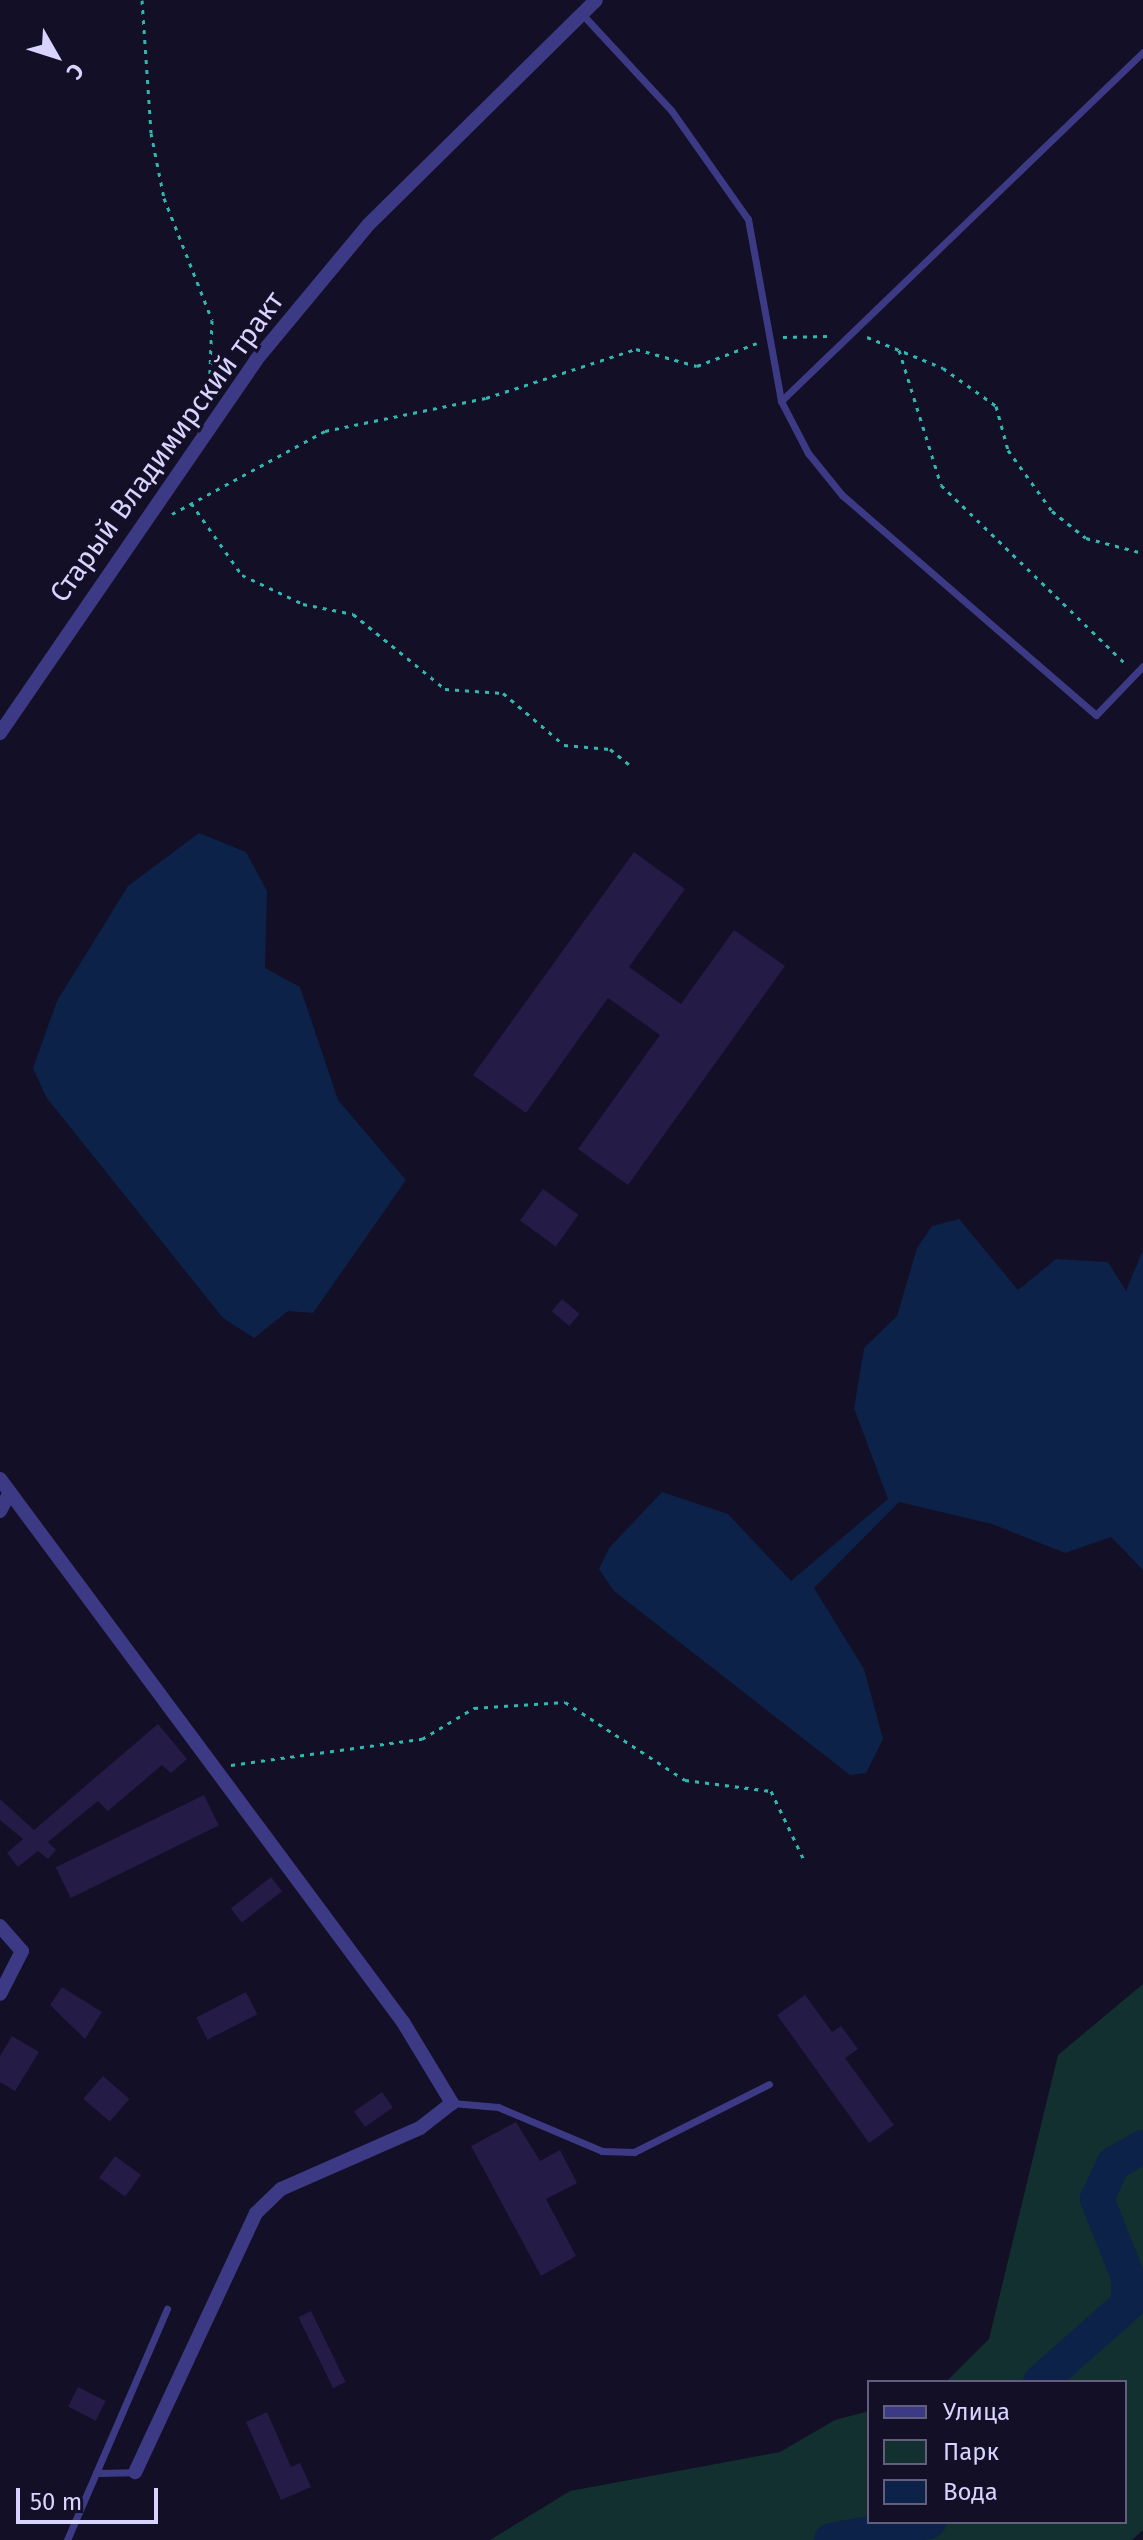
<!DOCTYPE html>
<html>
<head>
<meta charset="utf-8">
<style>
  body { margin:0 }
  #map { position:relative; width:1143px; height:2540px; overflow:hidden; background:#130f26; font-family:"Fira Sans",sans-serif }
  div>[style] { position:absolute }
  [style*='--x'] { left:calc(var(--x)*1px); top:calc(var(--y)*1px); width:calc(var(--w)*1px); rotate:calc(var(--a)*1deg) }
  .green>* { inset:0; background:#12302f }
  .water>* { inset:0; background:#0c2248 }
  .river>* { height:34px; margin:-17px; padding:0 17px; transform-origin:17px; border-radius:17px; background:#0c2248 }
  .building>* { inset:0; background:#241b47; transform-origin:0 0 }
  .path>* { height:3px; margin-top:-1.5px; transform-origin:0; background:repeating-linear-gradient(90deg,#2fb8b0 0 4px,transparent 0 10px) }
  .lane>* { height:7px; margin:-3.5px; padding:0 3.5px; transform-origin:3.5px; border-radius:3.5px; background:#3d3a85 }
  .street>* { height:14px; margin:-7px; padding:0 7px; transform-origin:7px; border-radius:7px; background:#3d3a85 }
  span { translate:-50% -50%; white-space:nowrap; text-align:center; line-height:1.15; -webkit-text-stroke:6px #130f26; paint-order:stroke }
  .street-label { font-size:28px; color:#d9d4ff }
  .legend { position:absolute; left:867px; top:2380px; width:260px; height:144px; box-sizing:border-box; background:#130f26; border:2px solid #625e7d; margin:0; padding:10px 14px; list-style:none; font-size:24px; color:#d9d4ff }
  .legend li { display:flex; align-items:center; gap:16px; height:40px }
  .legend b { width:40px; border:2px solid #625e7d }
  .north { position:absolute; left:16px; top:16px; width:80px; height:80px; -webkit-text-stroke:6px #130f26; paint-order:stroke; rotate:129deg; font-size:22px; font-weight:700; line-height:32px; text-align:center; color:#d9d4ff }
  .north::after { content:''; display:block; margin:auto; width:28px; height:36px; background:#d9d4ff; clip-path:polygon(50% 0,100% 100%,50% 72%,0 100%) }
  .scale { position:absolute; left:16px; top:2488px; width:142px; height:36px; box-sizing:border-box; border:4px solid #d9d4ff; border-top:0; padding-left:10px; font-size:24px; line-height:28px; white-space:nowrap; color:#d9d4ff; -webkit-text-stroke:6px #130f26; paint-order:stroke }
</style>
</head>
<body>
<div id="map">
  <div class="green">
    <i style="clip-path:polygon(1143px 1984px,1143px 2530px,1132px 2540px,490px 2540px,570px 2491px,780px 2452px,835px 2420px,869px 2411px,869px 2522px,1125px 2522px,1125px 2382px,946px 2382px,989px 2339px,1058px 2055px)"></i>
  </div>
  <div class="water">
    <i style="clip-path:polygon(199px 833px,246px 852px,267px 891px,265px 968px,300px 987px,338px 1100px,406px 1180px,313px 1313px,288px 1311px,254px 1338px,223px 1318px,46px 1097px,33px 1068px,57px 1001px,128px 886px)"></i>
    <i style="clip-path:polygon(959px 1219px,1018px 1290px,1056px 1259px,1108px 1262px,1126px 1291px,1143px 1250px,1143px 1570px,1111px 1537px,1065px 1553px,992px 1524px,899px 1502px,814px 1588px,864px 1669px,883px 1739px,866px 1773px,850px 1775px,614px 1591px,599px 1569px,609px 1548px,662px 1492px,728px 1514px,791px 1581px,888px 1499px,854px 1408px,864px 1348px,897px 1316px,917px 1248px,932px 1226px)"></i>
  </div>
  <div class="river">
    <i style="--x:1040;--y:2382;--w:118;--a:-41.6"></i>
    <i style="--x:1128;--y:2304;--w:27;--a:-90"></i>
    <i style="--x:1128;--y:2277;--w:84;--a:-111.7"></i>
    <i style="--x:1097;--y:2199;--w:38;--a:-65"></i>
    <i style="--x:1113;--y:2164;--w:34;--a:-30"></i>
    <i style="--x:831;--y:2540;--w:100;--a:-10.4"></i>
  </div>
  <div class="building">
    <i style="clip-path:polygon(634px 852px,685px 889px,629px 967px,681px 1004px,734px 930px,785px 966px,628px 1185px,578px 1149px,660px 1035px,608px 998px,526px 1113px,473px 1075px)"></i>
    <i style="left:543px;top:1189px;width:44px;height:39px;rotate:36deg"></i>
    <i style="left:562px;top:1299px;width:23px;height:16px;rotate:40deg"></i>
    <i style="clip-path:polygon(158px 1724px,187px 1759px,171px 1773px,162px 1765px,108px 1811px,98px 1801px,48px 1842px,56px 1850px,48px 1859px,38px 1851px,18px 1867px,7px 1853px,23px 1839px,0 1820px,0 1799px,34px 1830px)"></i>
    <i style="left:204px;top:1795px;width:34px;height:165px;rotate:64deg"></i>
    <i style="left:271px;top:1877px;width:18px;height:51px;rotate:52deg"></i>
    <i style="clip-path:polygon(62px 1987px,102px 2012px,85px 2039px,50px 2005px)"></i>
    <i style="left:246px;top:1992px;width:25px;height:56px;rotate:63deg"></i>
    <i style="clip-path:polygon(805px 1995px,832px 2032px,841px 2026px,858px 2049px,845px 2058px,894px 2125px,869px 2143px,777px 2015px)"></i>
    <i style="clip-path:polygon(12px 2036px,39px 2052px,15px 2091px,0 2082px,0 2056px)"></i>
    <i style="left:103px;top:2076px;width:35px;height:30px;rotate:41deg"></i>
    <i style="left:382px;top:2092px;width:19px;height:34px;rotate:55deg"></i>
    <i style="clip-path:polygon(516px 2122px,540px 2161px,560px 2150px,577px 2183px,546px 2199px,576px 2256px,541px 2276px,471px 2146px)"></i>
    <i style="left:115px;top:2156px;width:32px;height:27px;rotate:36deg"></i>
    <i style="left:311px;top:2311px;width:79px;height:14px;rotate:64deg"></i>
    <i style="left:78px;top:2387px;width:31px;height:22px;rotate:27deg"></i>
    <i style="clip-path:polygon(267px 2412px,291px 2467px,300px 2463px,311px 2487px,281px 2500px,246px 2422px)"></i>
  </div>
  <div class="path">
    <i style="--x:142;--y:0;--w:133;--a:86.1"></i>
    <i style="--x:151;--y:133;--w:66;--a:78.7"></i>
    <i style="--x:164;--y:198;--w:131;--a:68.5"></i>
    <i style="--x:212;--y:320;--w:76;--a:92.3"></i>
    <i style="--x:783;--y:337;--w:45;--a:-1.3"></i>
    <i style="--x:867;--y:337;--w:82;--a:22.2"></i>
    <i style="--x:943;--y:368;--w:65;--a:35.6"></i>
    <i style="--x:996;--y:406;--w:46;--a:74.7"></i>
    <i style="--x:1008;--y:450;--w:75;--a:54.2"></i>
    <i style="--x:1052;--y:511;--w:43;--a:38.5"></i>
    <i style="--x:1086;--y:538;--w:59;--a:14.7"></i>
    <i style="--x:899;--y:350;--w:141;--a:72.7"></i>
    <i style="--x:941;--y:485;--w:259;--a:44.1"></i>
    <i style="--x:191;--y:503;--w:88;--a:54.7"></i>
    <i style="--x:242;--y:575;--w:68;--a:25.4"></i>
    <i style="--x:303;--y:604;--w:51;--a:11.3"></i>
    <i style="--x:353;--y:614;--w:119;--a:39.2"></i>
    <i style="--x:445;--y:689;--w:58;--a:3.9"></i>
    <i style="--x:503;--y:693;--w:80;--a:40.4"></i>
    <i style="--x:564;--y:745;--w:46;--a:5"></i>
    <i style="--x:610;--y:749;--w:26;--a:39"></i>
    <i style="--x:172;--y:514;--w:174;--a:-28.5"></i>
    <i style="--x:325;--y:431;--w:164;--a:-11.6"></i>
    <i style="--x:486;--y:398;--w:158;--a:-18.1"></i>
    <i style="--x:636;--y:349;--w:63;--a:15.6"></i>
    <i style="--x:697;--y:366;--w:64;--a:-21"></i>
    <i style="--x:231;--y:1765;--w:193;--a:-7.8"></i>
    <i style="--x:422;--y:1739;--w:61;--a:-30.8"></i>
    <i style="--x:474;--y:1708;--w:91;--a:-3.8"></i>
    <i style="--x:565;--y:1702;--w:143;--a:33"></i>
    <i style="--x:685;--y:1780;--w:87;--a:7.3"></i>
    <i style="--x:771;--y:1791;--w:76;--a:64.4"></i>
  </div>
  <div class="lane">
    <i style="--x:582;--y:14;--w:131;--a:47.2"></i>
    <i style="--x:671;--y:110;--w:133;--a:54.8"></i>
    <i style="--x:748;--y:219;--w:185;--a:79.7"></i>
    <i style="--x:781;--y:401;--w:59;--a:62.6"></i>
    <i style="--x:808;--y:453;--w:54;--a:51"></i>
    <i style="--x:842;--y:495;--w:336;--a:40.9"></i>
    <i style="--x:1096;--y:715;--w:68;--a:-46.2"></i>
    <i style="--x:781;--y:401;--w:503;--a:-43.95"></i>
    <i style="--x:452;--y:2103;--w:46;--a:5"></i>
    <i style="--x:498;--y:2107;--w:113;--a:22.9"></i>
    <i style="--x:602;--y:2151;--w:32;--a:2"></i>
    <i style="--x:634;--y:2152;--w:151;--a:-26.7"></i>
    <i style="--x:96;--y:2473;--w:39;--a:-1"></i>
    <i style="--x:67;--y:2540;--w:252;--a:-66.6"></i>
  </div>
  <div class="street">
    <i style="--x:0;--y:733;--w:452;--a:-55.5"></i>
    <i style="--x:256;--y:360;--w:175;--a:-50.3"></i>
    <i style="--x:368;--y:225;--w:320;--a:-44.6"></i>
    <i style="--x:0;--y:1479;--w:676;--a:53.42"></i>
    <i style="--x:403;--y:2022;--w:95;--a:58.8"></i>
    <i style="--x:452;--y:2103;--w:41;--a:142"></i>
    <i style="--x:420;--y:2128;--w:152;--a:156.3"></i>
    <i style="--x:281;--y:2189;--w:35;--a:136"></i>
    <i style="--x:256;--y:2213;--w:286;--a:115"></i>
    <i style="--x:0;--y:1511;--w:21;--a:-62"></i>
    <i style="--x:0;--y:1926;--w:33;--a:49"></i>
    <i style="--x:22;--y:1951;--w:48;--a:117.1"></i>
  </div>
  <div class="street-label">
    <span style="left:167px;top:447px;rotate:-54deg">Старый Владимирский тракт</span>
  </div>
  <ul class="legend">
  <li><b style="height:10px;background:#3d3a85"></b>Улица</li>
  <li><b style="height:22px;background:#12302f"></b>Парк</li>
  <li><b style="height:22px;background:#0c2248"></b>Вода</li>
  </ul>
  <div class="north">С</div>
  <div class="scale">50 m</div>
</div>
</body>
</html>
